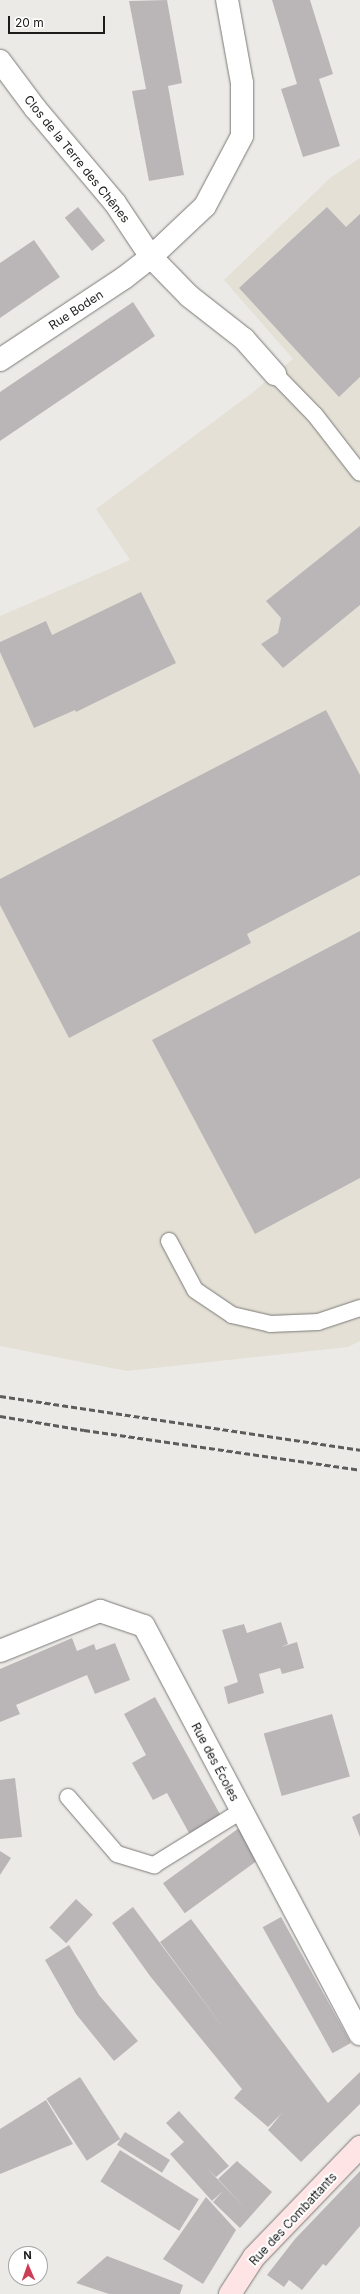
<!DOCTYPE html>
<html>
<head>
<meta charset="utf-8">
<style>
  body { margin:0 }
  #map { position:relative; width:360px; height:2294px; overflow:hidden; background:#eceae7; font-family:Inter,sans-serif }
  div>[style] { position:absolute }
  [style*='--x'] { left:calc(var(--x)*1px); top:calc(var(--y)*1px); width:calc(var(--w)*1px); rotate:calc(var(--a)*1deg) }
  .built>* { inset:0; background:#e4e0d6 }
  .building>* { inset:0; background:#bab6b8; transform-origin:0 0 }
  .roads { filter:drop-shadow(0 0 1px #7a7976) drop-shadow(0 0 1px #7a7976) }
  .service>* { height:16px; margin:-8px; padding:0 8px; transform-origin:8px; border-radius:8px; background:#fff }
  .minor>* { height:22px; margin:-11px; padding:0 11px; transform-origin:11px; border-radius:11px; background:#fff }
  .secondary>* { height:22px; margin:-11px; padding:0 11px; transform-origin:11px; border-radius:11px; background:#fee4e4 }
  .rail>* { height:3px; margin-top:-1.5px; transform-origin:0; background:repeating-linear-gradient(90deg,#5d5c5b 0 6px,transparent 0 9px) }
  span { translate:-50% -50%; white-space:nowrap; text-align:center; line-height:1.15; -webkit-text-stroke:4px #fff; paint-order:stroke }
  .street-label { font-size:12px; color:#1c1c1b }
  .north { position:absolute; left:8px; top:2246px; width:40px; height:40px; box-sizing:border-box; background:#fff; border:1px solid #a4a4a4; border-radius:50%; rotate:358deg; font-size:11px; font-weight:700; line-height:16px; text-align:center; color:#1c1c1b }
  .north::after { content:''; display:block; margin:auto; width:14px; height:18px; background:#ce3d56; clip-path:polygon(50% 0,100% 100%,50% 72%,0 100%) }
  .scale { position:absolute; left:8px; top:16px; width:97px; height:18px; box-sizing:border-box; border:2px solid #1c1c1b; border-top:0; padding-left:5px; font-size:12px; line-height:14px; white-space:nowrap; color:#1c1c1b; -webkit-text-stroke:3px #fff; paint-order:stroke }
</style>
</head>
<body>
<div id="map">
  <div class="built">
    <i style="clip-path:polygon(360px 158px,360px 1341px,348px 1347px,127px 1371px,0 1346px,0 616px,130px 560px,96px 509px,252px 393px,293px 359px,224px 280px,330px 178px)"></i>
  </div>
  <div class="building">
    <i style="clip-path:polygon(167px 0,182px 83px,168px 86px,184px 175px,149px 181px,132px 91px,146px 89px,129px 1px)"></i>
    <i style="clip-path:polygon(272px 0,310px 0,333px 74px,319px 79px,340px 146px,303px 157px,281px 89px,297px 84px)"></i>
    <i style="left:78px;top:207px;width:43px;height:17px;rotate:51deg"></i>
    <i style="clip-path:polygon(327px 207px,346px 227px,360px 214px,360px 377px,339px 397px,239px 288px)"></i>
    <i style="clip-path:polygon(34px 240px,60px 277px,0 318px,0 263px)"></i>
    <i style="clip-path:polygon(133px 302px,155px 336px,0 441px,0 392px)"></i>
    <i style="clip-path:polygon(360px 526px,360px 605px,283px 668px,261px 644px,278px 633px,281px 618px,266px 601px)"></i>
    <i style="clip-path:polygon(141px 592px,176px 663px,76px 712px,75px 710px,34px 728px,0 652px,0 642px,46px 621px,52px 635px)"></i>
    <i style="clip-path:polygon(326px 710px,360px 775px,360px 875px,247px 934px,251px 943px,69px 1038px,0 905px,0 879px)"></i>
    <i style="clip-path:polygon(360px 931px,360px 1178px,255px 1234px,152px 1040px)"></i>
    <i style="clip-path:polygon(281px 1622px,288px 1644px,281px 1647px,297px 1642px,304px 1668px,282px 1674px,280px 1668px,259px 1674px,264px 1693px,228px 1704px,224px 1687px,238px 1682px,222px 1630px,244px 1624px,247px 1633px)"></i>
    <i style="clip-path:polygon(72px 1638px,77px 1651px,94px 1644px,96px 1650px,115px 1643px,130px 1680px,95px 1694px,87px 1675px,16px 1705px,20px 1714px,0 1722px,0 1669px)"></i>
    <i style="clip-path:polygon(155px 1697px,221px 1816px,189px 1833px,167px 1793px,153px 1800px,132px 1763px,146px 1755px,124px 1714px)"></i>
    <i style="left:332px;top:1714px;width:65px;height:71px;rotate:74deg"></i>
    <i style="clip-path:polygon(15px 1778px,22px 1837px,0 1839px,0 1780px)"></i>
    <i style="clip-path:polygon(360px 1813px,360px 1837px,352px 1817px)"></i>
    <i style="left:239px;top:1828px;width:37px;height:94px;rotate:54deg"></i>
    <i style="clip-path:polygon(0 1851px,11px 1858px,0 1875px)"></i>
    <i style="left:76px;top:1899px;width:23px;height:39px;rotate:43deg"></i>
    <i style="clip-path:polygon(133px 1907px,228px 2034px,160px 1942px,191px 1919px,328px 2103px,360px 2072px,360px 2104px,301px 2162px,268px 2130px,282px 2113px,268px 2127px,234px 2098px,242px 2089px,150px 1976px,112px 1923px)"></i>
    <i style="left:281px;top:1917px;width:144px;height:21px;rotate:61deg"></i>
    <i style="clip-path:polygon(69px 1945px,99px 1995px,138px 2041px,114px 2061px,76px 2014px,45px 1960px)"></i>
    <i style="left:80px;top:2077px;width:74px;height:40px;rotate:57deg"></i>
    <i style="clip-path:polygon(46px 2100px,73px 2144px,0 2174px,0 2129px)"></i>
    <i style="clip-path:polygon(179px 2111px,229px 2166px,216px 2177px,204px 2165px,246px 2209px,218px 2179px,237px 2161px,272px 2192px,240px 2228px,213px 2202px,223px 2191px,212px 2201px,170px 2154px,184px 2142px,166px 2123px)"></i>
    <i style="left:125px;top:2132px;width:53px;height:15px;rotate:32deg"></i>
    <i style="left:120px;top:2150px;width:93px;height:37px;rotate:32deg"></i>
    <i style="clip-path:polygon(360px 2171px,360px 2226px,326px 2266px,323px 2264px,302px 2290px,289px 2280px,284px 2287px,267px 2275px,295px 2239px)"></i>
    <i style="clip-path:polygon(206px 2197px,236px 2230px,203px 2284px,163px 2259px)"></i>
    <i style="clip-path:polygon(107px 2256px,183px 2285px,180px 2294px,109px 2294px,76px 2283px)"></i>
  </div>
  <div class="roads">
    <div class="service">
      <i style="--x:275;--y:374;--w:57;--a:45.7"></i>
      <i style="--x:315;--y:415;--w:73;--a:52.2"></i>
      <i style="--x:169;--y:1241;--w:55;--a:62"></i>
      <i style="--x:195;--y:1290;--w:45;--a:34"></i>
      <i style="--x:232;--y:1315;--w:39;--a:13"></i>
      <i style="--x:270;--y:1324;--w:48;--a:-2.4"></i>
      <i style="--x:318;--y:1322;--w:44;--a:-18.4"></i>
      <i style="--x:68;--y:1797;--w:75;--a:49.3"></i>
      <i style="--x:117;--y:1854;--w:39;--a:17"></i>
      <i style="--x:154;--y:1865;--w:102;--a:-31.8"></i>
    </div>
    <div class="minor">
      <i style="--x:0;--y:61;--w:59;--a:53.3"></i>
      <i style="--x:35;--y:108;--w:124;--a:49.9"></i>
      <i style="--x:115;--y:203;--w:65;--a:56.3"></i>
      <i style="--x:151;--y:257;--w:54;--a:45.7"></i>
      <i style="--x:189;--y:296;--w:70;--a:38"></i>
      <i style="--x:244;--y:339;--w:47;--a:48.5"></i>
      <i style="--x:0;--y:360;--w:149;--a:-33.5"></i>
      <i style="--x:124;--y:278;--w:34;--a:-38"></i>
      <i style="--x:151;--y:257;--w:74;--a:-43.4"></i>
      <i style="--x:205;--y:206;--w:79;--a:-62.1"></i>
      <i style="--x:242;--y:136;--w:53;--a:-90"></i>
      <i style="--x:242;--y:83;--w:84;--a:-100.2"></i>
      <i style="--x:0;--y:1651;--w:108;--a:-21.8"></i>
      <i style="--x:100;--y:1611;--w:46;--a:18.8"></i>
      <i style="--x:144;--y:1626;--w:462;--a:62.1"></i>
    </div>
    <div class="secondary">
      <i style="--x:230;--y:2294;--w:44;--a:-57"></i>
      <i style="--x:254;--y:2257;--w:153;--a:-46.1"></i>
    </div>
  </div>
  <div class="rail">
    <i style="--x:0;--y:1396;--w:364;--a:8.5"></i>
    <i style="--x:0;--y:1416;--w:85;--a:9.5"></i>
    <i style="--x:84;--y:1430;--w:279;--a:8.2"></i>
  </div>
  <div class="street-label">
    <span style="left:77px;top:159px;rotate:51deg">Clos de la Terre des Chênes</span>
    <span style="left:76px;top:310px;rotate:-33deg">Rue Boden</span>
    <span style="left:215px;top:1762px;rotate:62deg">Rue des Écoles</span>
    <span style="left:293px;top:2219px;rotate:-47deg">Rue des Combattants</span>
  </div>
  <div class="north">N</div>
  <div class="scale">20 m</div>
</div>
</body>
</html>
